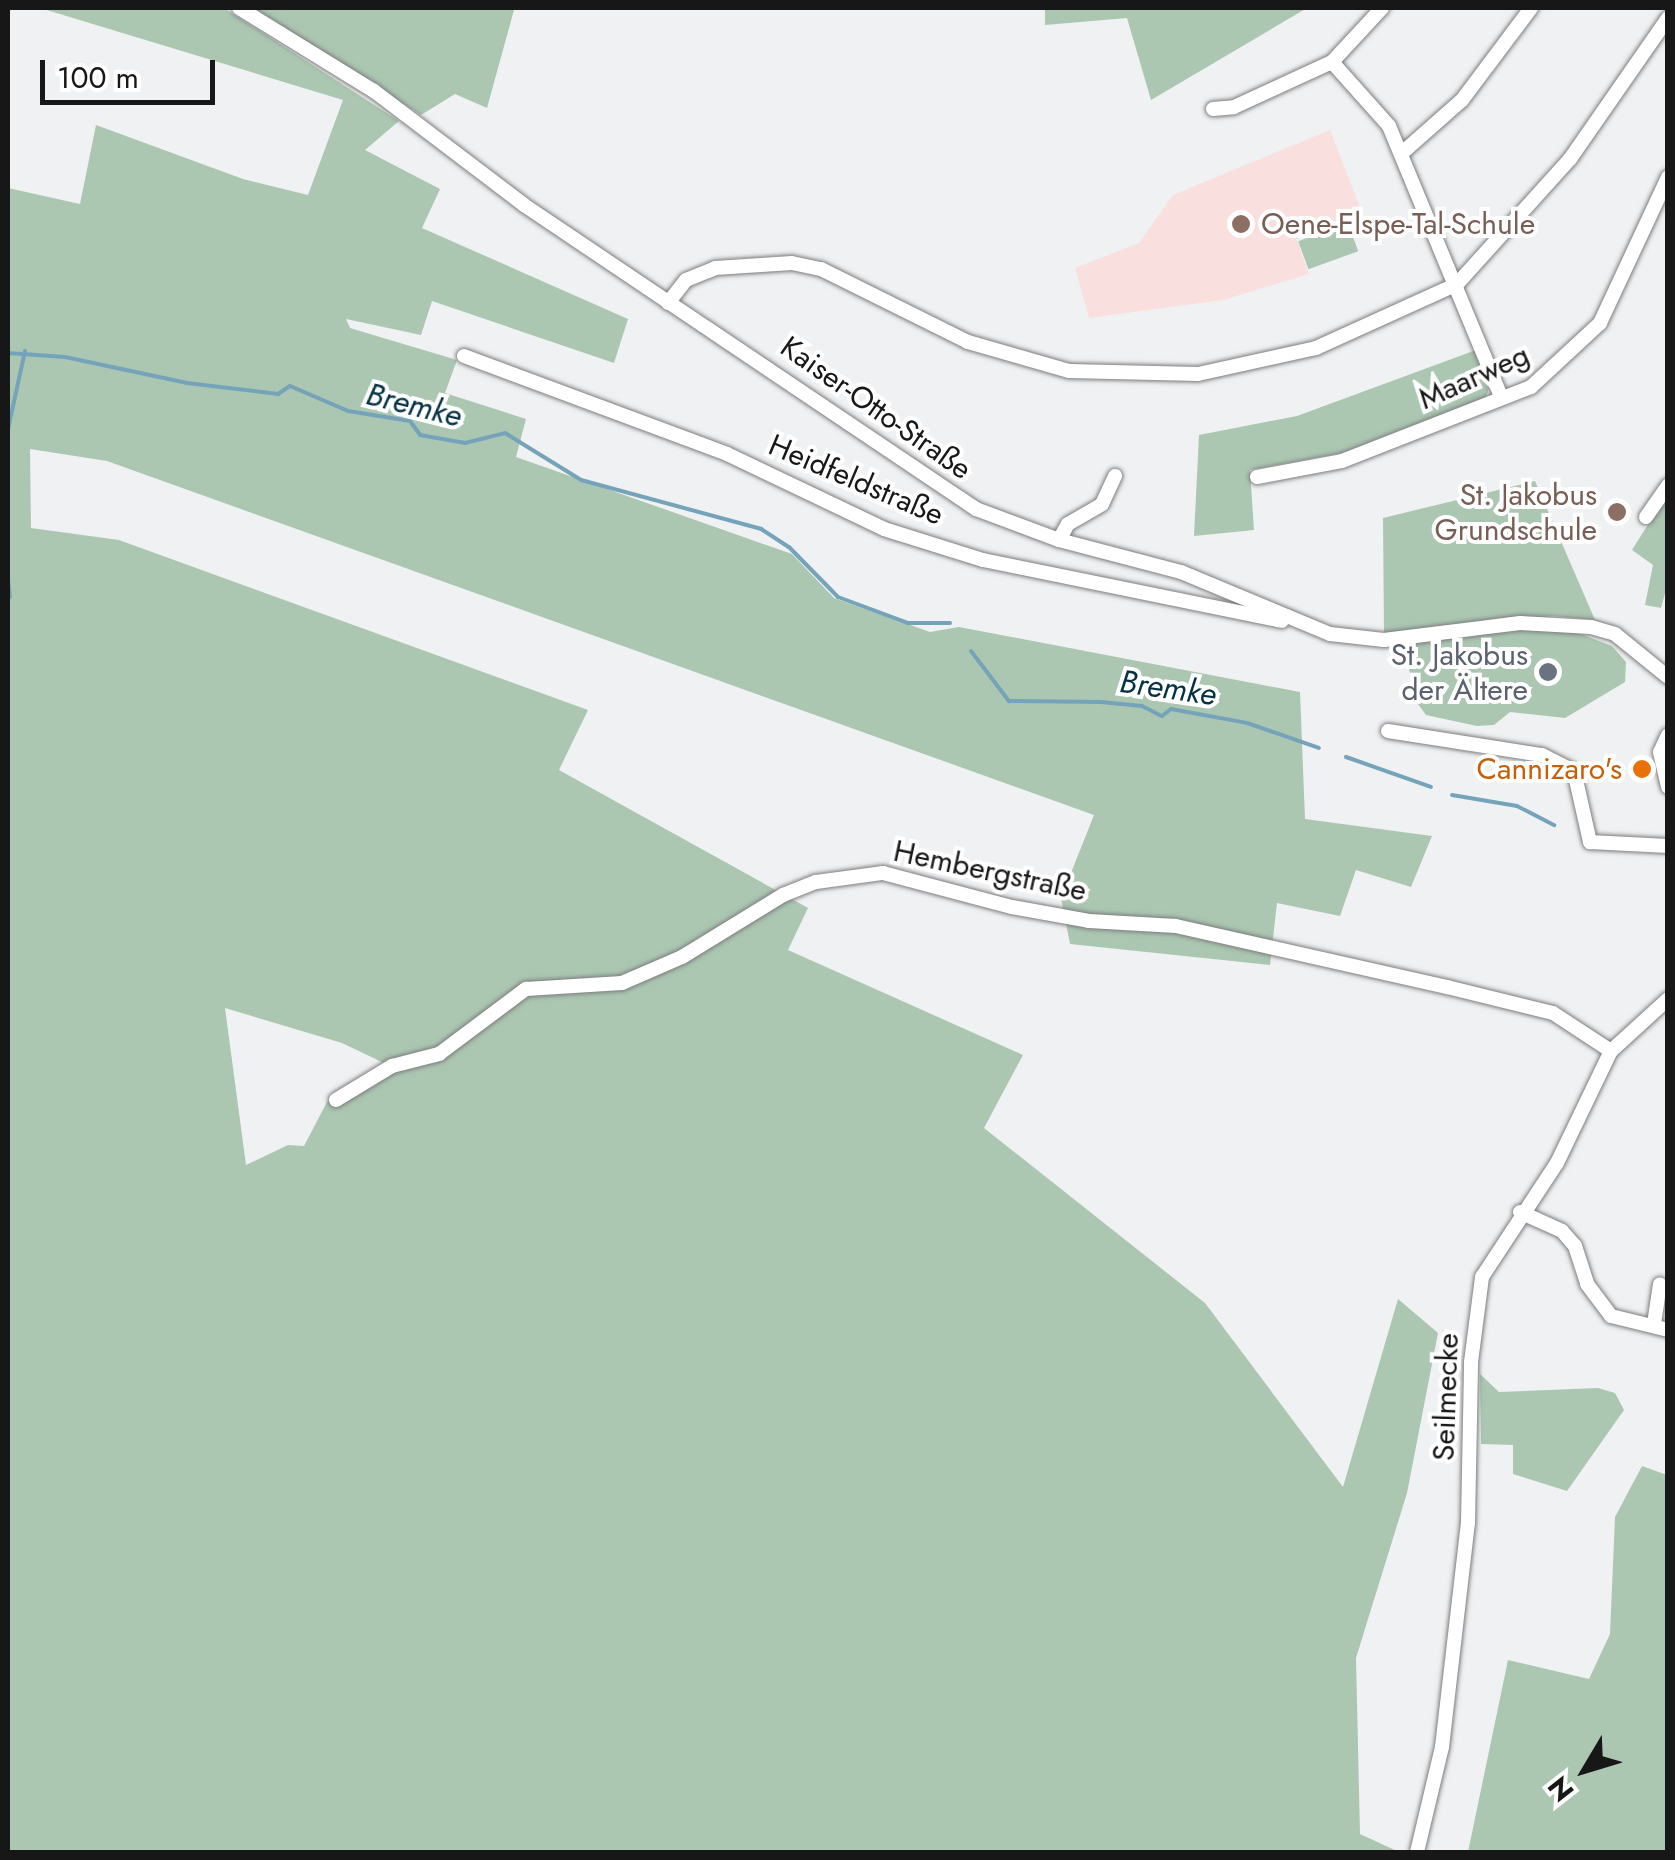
<!DOCTYPE html>
<html>
<head>
<meta charset="utf-8">
<style>
  body { margin:0 }
  #map { position:relative; width:1675px; height:1860px; overflow:hidden; background:#f0f1f2; font-family:Jost,sans-serif }
  div>[style] { position:absolute }
  [style*='--x'] { left:calc(var(--x)*1px); top:calc(var(--y)*1px); width:calc(var(--w)*1px); rotate:calc(var(--a)*1deg) }
  .education>* { inset:0; background:#fadfdf }
  .green>* { inset:0; background:#abc7b2; transform-origin:0 0 }
  .stream>* { height:4px; margin:-2px; padding:0 2px; transform-origin:2px; border-radius:2px; background:#75a4ba }
  .roads { filter:drop-shadow(0 0 2px #7d7d7f) drop-shadow(0 0 2px #7d7d7f) }
  .street>* { height:14px; margin:-7px; padding:0 7px; transform-origin:7px; border-radius:7px; background:#fff }
  .dots>* { width:28px; height:28px; translate:-50% -50%; box-sizing:border-box; border:5px solid #fff; border-radius:50% }
  span { translate:-50% -50%; white-space:nowrap; text-align:center; line-height:1.15; -webkit-text-stroke:8px #fff; paint-order:stroke }
  .education-label { font-size:30px; color:#785e54 }
  .left { translate:0 -50%; text-align:left }
  .right { translate:-100% -50%; text-align:right }
  .street-label { font-size:30px; color:#171718 }
  .worship-label { font-size:30px; color:#5b616d }
  .food-label { font-size:30px; color:#c56008 }
  .water-label { font-size:32px; color:#063243; font-style:italic }
  .frame { position:absolute; inset:0; border:10px solid #171718; pointer-events:none }
  .north { position:absolute; left:1535px; top:1720px; width:100px; height:100px; -webkit-text-stroke:8px #fff; paint-order:stroke; rotate:232deg; font-size:28px; font-weight:700; line-height:40px; text-align:center; color:#171718 }
  .north::after { content:''; display:block; margin:auto; width:35px; height:45px; background:#171718; clip-path:polygon(50% 0,100% 100%,50% 72%,0 100%) }
  .scale { position:absolute; left:40px; top:60px; width:175px; height:45px; box-sizing:border-box; border:5px solid #171718; border-top:0; padding-left:12px; font-size:30px; line-height:35px; white-space:nowrap; color:#171718; -webkit-text-stroke:8px #fff; paint-order:stroke }
</style>
</head>
<body>
<div id="map">
  <div class="education">
    <i style="clip-path:polygon(1330px 130px,1361px 210px,1296px 238px,1309px 274px,1223px 300px,1089px 318px,1075px 268px,1139px 243px,1173px 195px)"></i>
  </div>
  <div class="green">
    <i style="clip-path:polygon(evenodd,40px 8px,224px 8px,399px 121px,365px 150px,440px 189px,422px 228px,628px 319px,614px 363px,432px 301px,421px 335px,346px 319px,350px 328px,457px 360px,445px 393px,526px 419px,516px 457px,792px 554px,834px 598px,930px 632px,959px 627px,1300px 692px,1305px 819px,1432px 836px,1411px 887px,1356px 870px,1340px 916px,1277px 903px,1270px 965px,1070px 944px,1061px 898px,1094px 815px,107px 461px,30px 449px,31px 528px,119px 540px,588px 710px,559px 770px,808px 908px,788px 950px,1023px 1055px,984px 1128px,1205px 1303px,1343px 1487px,1398px 1299px,1438px 1333px,1407px 1493px,1356px 1658px,1360px 1834px,1399px 1852px,8px 1852px,8px 188px,80px 204px,96px 125px,243px 179px,308px 195px,343px 100px,40px 8px,225px 1008px,342px 1043px,388px 1065px,327px 1102px,304px 1146px,288px 1145px,246px 1165px,225px 1008px)"></i>
    <i style="clip-path:polygon(254px 8px,498px 8px,514px 10px,487px 108px,455px 94px,421px 115px)"></i>
    <i style="clip-path:polygon(1045px 8px,1307px 8px,1151px 100px,1127px 18px,1045px 25px)"></i>
    <i style="left:1348px;top:223px;width:30px;height:53px;rotate:70deg"></i>
    <i style="clip-path:polygon(1476px 350px,1491px 383px,1486px 397px,1342px 453px,1250px 470px,1254px 530px,1194px 536px,1199px 435px,1297px 416px)"></i>
    <i style="clip-path:polygon(1535px 481px,1595px 620px,1553px 616px,1384px 633px,1383px 518px)"></i>
    <i style="clip-path:polygon(1667px 494px,1667px 586px,1661px 608px,1645px 605px,1653px 565px,1632px 550px)"></i>
    <i style="clip-path:polygon(1528px 626px,1573px 631px,1612px 646px,1626px 662px,1625px 682px,1565px 718px,1510px 712px,1494px 725px,1477px 726px,1426px 715px,1415px 700px,1404px 642px)"></i>
    <i style="clip-path:polygon(1480px 1374px,1499px 1392px,1598px 1388px,1615px 1393px,1624px 1410px,1567px 1491px,1513px 1474px,1513px 1445px,1481px 1444px)"></i>
    <i style="clip-path:polygon(1642px 1466px,1667px 1475px,1667px 1852px,1468px 1852px,1508px 1660px,1589px 1679px,1610px 1634px,1615px 1517px)"></i>
  </div>
  <div class="stream">
    <i style="--x:8;--y:353;--w:57;--a:4"></i>
    <i style="--x:65;--y:357;--w:125;--a:12"></i>
    <i style="--x:187;--y:383;--w:92;--a:6.9"></i>
    <i style="--x:278;--y:394;--w:14;--a:-34"></i>
    <i style="--x:290;--y:386;--w:63;--a:23.3"></i>
    <i style="--x:348;--y:411;--w:63;--a:9.2"></i>
    <i style="--x:410;--y:421;--w:17;--a:54"></i>
    <i style="--x:420;--y:435;--w:46;--a:10.1"></i>
    <i style="--x:465;--y:443;--w:41;--a:-14"></i>
    <i style="--x:505;--y:433;--w:89;--a:31.7"></i>
    <i style="--x:581;--y:480;--w:187;--a:15.2"></i>
    <i style="--x:761;--y:529;--w:33;--a:33"></i>
    <i style="--x:789;--y:547;--w:70;--a:45.6"></i>
    <i style="--x:838;--y:597;--w:75;--a:20.4"></i>
    <i style="--x:908;--y:623;--w:42;--a:0"></i>
    <i style="--x:8;--y:429;--w:80;--a:-77.7"></i>
    <i style="--x:8;--y:581;--w:16;--a:83"></i>
    <i style="--x:971;--y:651;--w:63;--a:52.8"></i>
    <i style="--x:1009;--y:701;--w:92;--a:0.6"></i>
    <i style="--x:1101;--y:702;--w:41;--a:5.6"></i>
    <i style="--x:1142;--y:706;--w:22;--a:27"></i>
    <i style="--x:1162;--y:716;--w:11;--a:-38"></i>
    <i style="--x:1171;--y:709;--w:77;--a:10.4"></i>
    <i style="--x:1247;--y:723;--w:76;--a:19.1"></i>
    <i style="--x:1346;--y:757;--w:90;--a:19.4"></i>
    <i style="--x:1452;--y:795;--w:66;--a:9.6"></i>
    <i style="--x:1517;--y:806;--w:42;--a:27.2"></i>
  </div>
  <div class="roads">
    <div class="street">
      <i style="--x:239;--y:8;--w:158;--a:31.6"></i>
      <i style="--x:374;--y:91;--w:188;--a:37.2"></i>
      <i style="--x:524;--y:205;--w:545;--a:33.92"></i>
      <i style="--x:976;--y:509;--w:89;--a:20.5"></i>
      <i style="--x:1059;--y:540;--w:126;--a:14.7"></i>
      <i style="--x:1181;--y:572;--w:161;--a:22.6"></i>
      <i style="--x:1330;--y:634;--w:54;--a:6.3"></i>
      <i style="--x:1384;--y:640;--w:137;--a:-7.1"></i>
      <i style="--x:1520;--y:623;--w:71;--a:3.2"></i>
      <i style="--x:1591;--y:627;--w:25;--a:16"></i>
      <i style="--x:1615;--y:634;--w:68;--a:39.1"></i>
      <i style="--x:1332;--y:62;--w:86;--a:48.3"></i>
      <i style="--x:1389;--y:126;--w:292;--a:67.5"></i>
      <i style="--x:1213;--y:109;--w:21;--a:-5"></i>
      <i style="--x:1234;--y:107;--w:108;--a:-24.7"></i>
      <i style="--x:1332;--y:62;--w:74;--a:-47.2"></i>
      <i style="--x:1402;--y:153;--w:80;--a:-41.5"></i>
      <i style="--x:1462;--y:100;--w:115;--a:-53.1"></i>
      <i style="--x:668;--y:303;--w:29;--a:-52"></i>
      <i style="--x:686;--y:280;--w:31;--a:-22"></i>
      <i style="--x:715;--y:268;--w:77;--a:-3.7"></i>
      <i style="--x:792;--y:263;--w:30;--a:12"></i>
      <i style="--x:821;--y:269;--w:164;--a:26.4"></i>
      <i style="--x:968;--y:342;--w:105;--a:16"></i>
      <i style="--x:1069;--y:371;--w:129;--a:1.3"></i>
      <i style="--x:1198;--y:374;--w:121;--a:-12.4"></i>
      <i style="--x:1316;--y:348;--w:155;--a:-24.4"></i>
      <i style="--x:1457;--y:284;--w:169;--a:-47.9"></i>
      <i style="--x:1570;--y:159;--w:172;--a:-55.2"></i>
      <i style="--x:464;--y:356;--w:281;--a:20.4"></i>
      <i style="--x:727;--y:454;--w:174;--a:25.5"></i>
      <i style="--x:884;--y:529;--w:104;--a:17.4"></i>
      <i style="--x:983;--y:560;--w:305;--a:11.5"></i>
      <i style="--x:1257;--y:477;--w:86;--a:-10.7"></i>
      <i style="--x:1342;--y:461;--w:203;--a:-21.4"></i>
      <i style="--x:1531;--y:387;--w:94;--a:-42.8"></i>
      <i style="--x:1600;--y:323;--w:161;--a:-65"></i>
      <i style="--x:1646;--y:517;--w:39;--a:-55"></i>
      <i style="--x:1059;--y:540;--w:18;--a:-61"></i>
      <i style="--x:1068;--y:524;--w:39;--a:-30"></i>
      <i style="--x:1102;--y:504;--w:31;--a:-65"></i>
      <i style="--x:1388;--y:731;--w:156;--a:8.9"></i>
      <i style="--x:1542;--y:755;--w:36;--a:27"></i>
      <i style="--x:1574;--y:771;--w:73;--a:77.3"></i>
      <i style="--x:1590;--y:842;--w:78;--a:2.9"></i>
      <i style="--x:1668;--y:735;--w:19;--a:115"></i>
      <i style="--x:1660;--y:752;--w:36;--a:77"></i>
      <i style="--x:336;--y:1100;--w:66;--a:-31.3"></i>
      <i style="--x:392;--y:1066;--w:49;--a:-14.3"></i>
      <i style="--x:439;--y:1054;--w:109;--a:-36.8"></i>
      <i style="--x:526;--y:989;--w:96;--a:-3.6"></i>
      <i style="--x:622;--y:983;--w:65;--a:-23.4"></i>
      <i style="--x:682;--y:957;--w:119;--a:-31.5"></i>
      <i style="--x:783;--y:895;--w:35;--a:-22"></i>
      <i style="--x:816;--y:882;--w:68;--a:-7.7"></i>
      <i style="--x:883;--y:873;--w:133;--a:14.8"></i>
      <i style="--x:1012;--y:907;--w:78;--a:10.3"></i>
      <i style="--x:1089;--y:921;--w:87;--a:3.3"></i>
      <i style="--x:1176;--y:926;--w:278;--a:12.7"></i>
      <i style="--x:1447;--y:987;--w:109;--a:13.8"></i>
      <i style="--x:1553;--y:1013;--w:69;--a:33.2"></i>
      <i style="--x:1520;--y:1212;--w:46;--a:24.3"></i>
      <i style="--x:1562;--y:1231;--w:20;--a:49"></i>
      <i style="--x:1575;--y:1246;--w:40;--a:72"></i>
      <i style="--x:1587;--y:1284;--w:40;--a:53"></i>
      <i style="--x:1611;--y:1316;--w:59;--a:13.8"></i>
      <i style="--x:1654;--y:1324;--w:40;--a:-81.5"></i>
      <i style="--x:1417;--y:1852;--w:108;--a:-76.6"></i>
      <i style="--x:1442;--y:1747;--w:226;--a:-83.4"></i>
      <i style="--x:1468;--y:1523;--w:161;--a:-88.9"></i>
      <i style="--x:1471;--y:1362;--w:86;--a:-82.6"></i>
      <i style="--x:1482;--y:1277;--w:136;--a:-56.7"></i>
      <i style="--x:1557;--y:1163;--w:124;--a:-64.3"></i>
      <i style="--x:1611;--y:1051;--w:77;--a:-42.4"></i>
    </div>
  </div>
  <div class="dots">
    <i style="left:1241px;top:224px;background:#8d6e63"></i>
    <i style="left:1617px;top:512px;background:#8d6e63"></i>
    <i style="left:1548px;top:672px;background:#6b7280"></i>
    <i style="left:1642px;top:769px;background:#e8710a"></i>
  </div>
  <div class="education-label">
    <span class="left" style="left:1261px;top:224px">Oene-Elspe-Tal-Schule</span>
    <span class="right" style="left:1597px;top:512px">St. Jakobus<br>Grundschule</span>
  </div>
  <div class="street-label">
    <span style="left:1474px;top:377px;rotate:-24deg">Maarweg</span>
    <span style="left:876px;top:408px;rotate:35deg">Kaiser-Otto-Straße</span>
    <span style="left:856px;top:480px;rotate:23deg">Heidfeldstraße</span>
    <span style="left:990px;top:871px;rotate:12deg">Hembergstraße</span>
    <span style="left:1446px;top:1397px;rotate:-88deg">Seilmecke</span>
  </div>
  <div class="worship-label">
    <span class="right" style="left:1528px;top:672px">St. Jakobus<br>der Ältere</span>
  </div>
  <div class="food-label">
    <span class="right" style="left:1622px;top:769px">Cannizaro's</span>
  </div>
  <div class="water-label">
    <span style="left:414px;top:405px;rotate:14deg">Bremke</span>
    <span style="left:1168px;top:688px;rotate:8deg">Bremke</span>
  </div>
  <div class="frame"></div>
  <div class="north">N</div>
  <div class="scale">100 m</div>
</div>
</body>
</html>
